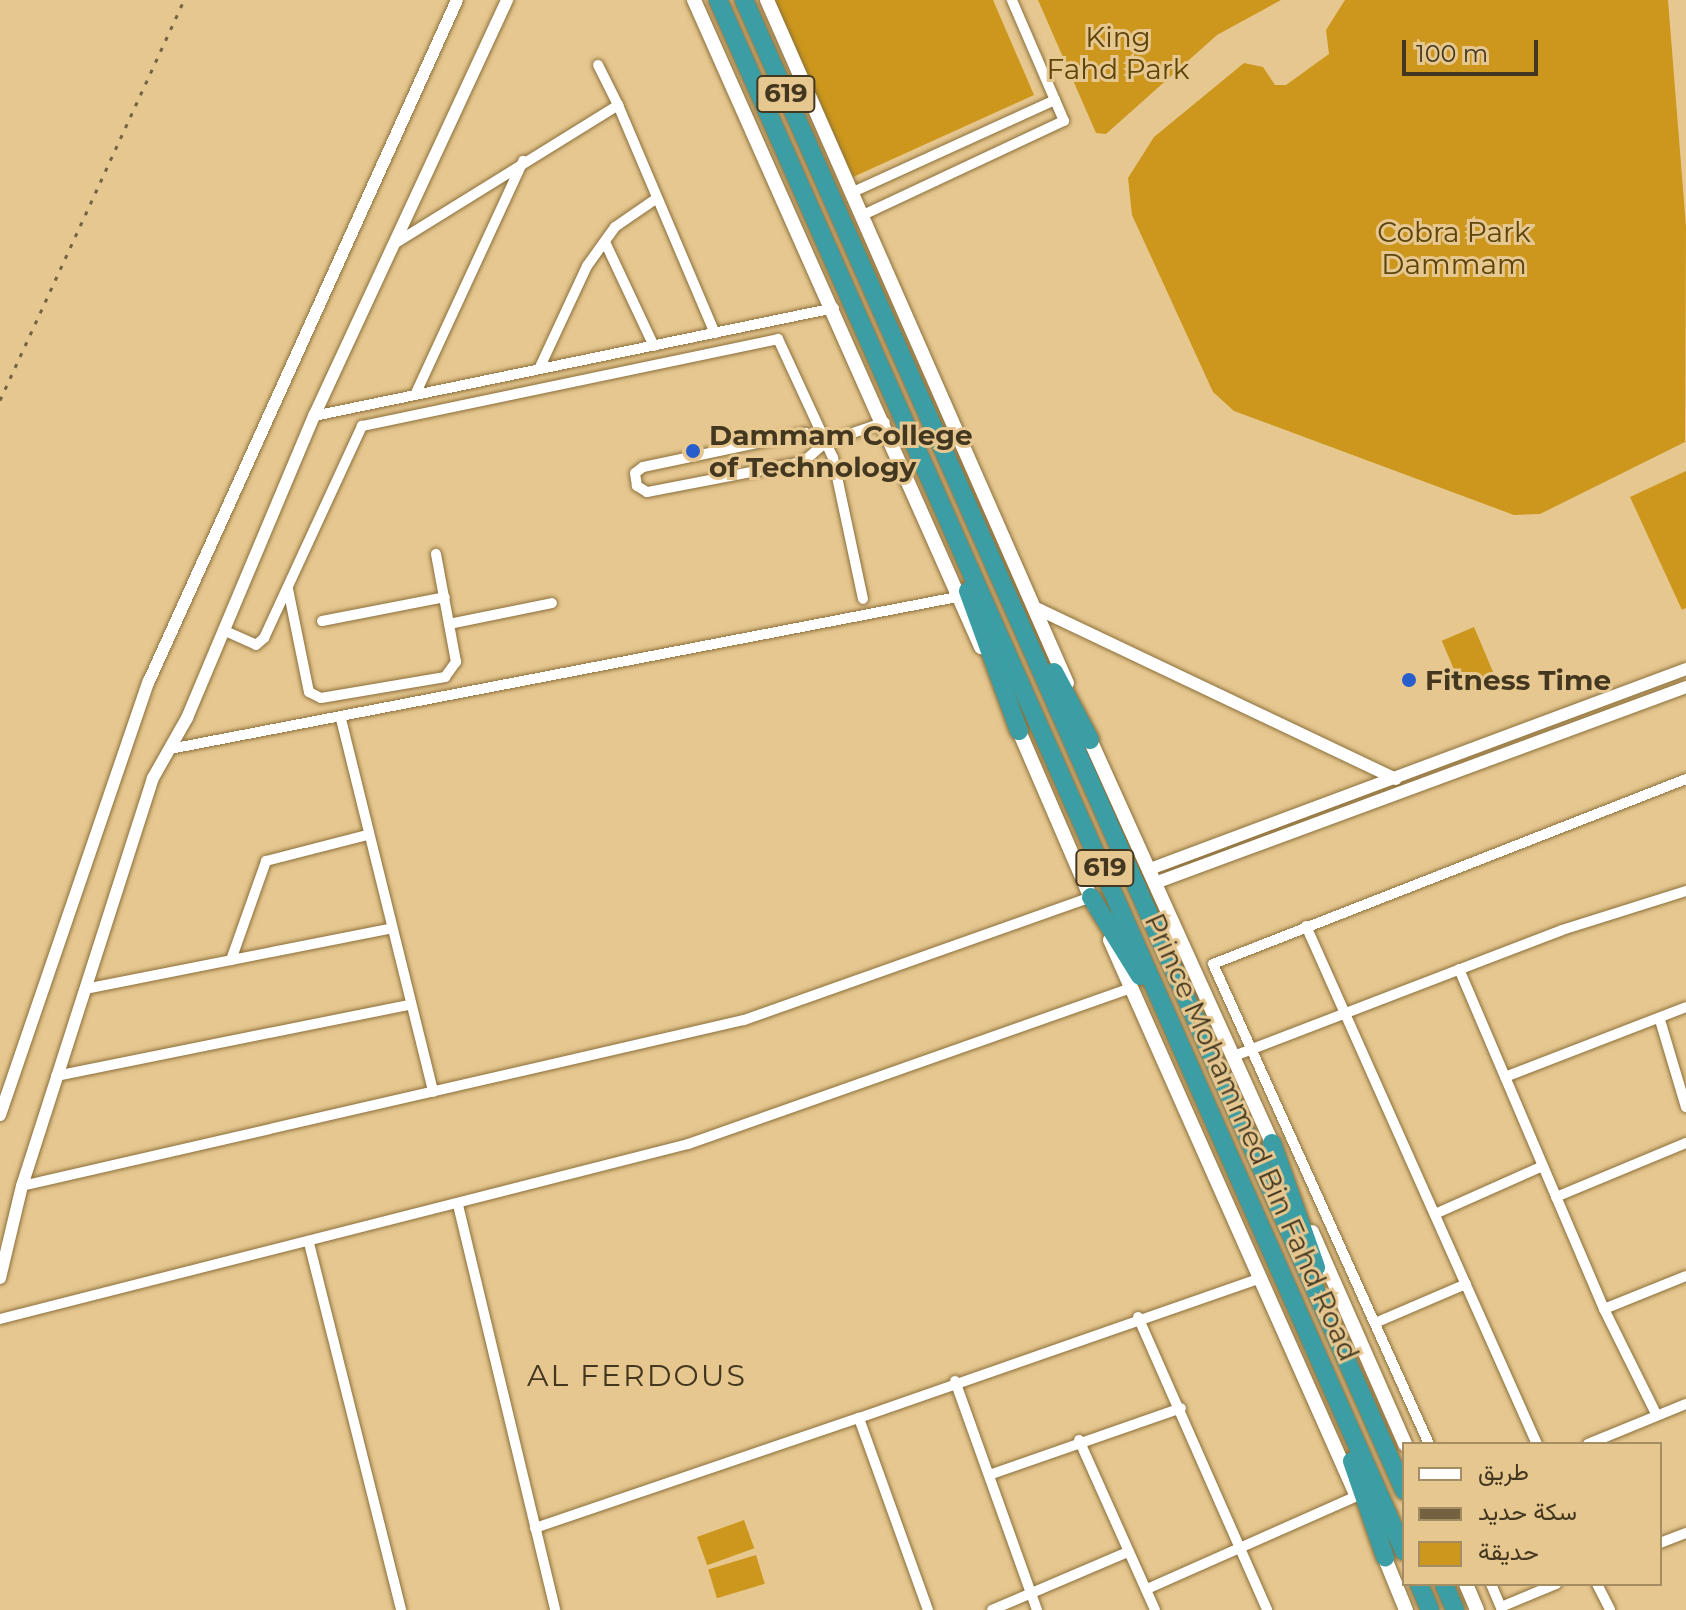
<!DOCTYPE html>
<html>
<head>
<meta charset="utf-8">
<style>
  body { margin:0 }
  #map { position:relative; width:1686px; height:1610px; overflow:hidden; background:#e6c790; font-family:Montserrat,Vazirmatn,sans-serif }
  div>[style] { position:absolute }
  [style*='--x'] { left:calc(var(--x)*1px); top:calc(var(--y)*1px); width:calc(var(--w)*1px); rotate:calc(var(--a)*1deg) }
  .green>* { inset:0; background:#cc971c; transform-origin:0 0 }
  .roads { filter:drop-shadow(0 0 2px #8b6f3a) drop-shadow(0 0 2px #8b6f3a) }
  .minor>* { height:10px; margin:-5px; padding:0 5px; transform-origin:5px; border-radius:5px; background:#fff }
  .tertiary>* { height:12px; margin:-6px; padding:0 6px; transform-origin:6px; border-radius:6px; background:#fff }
  .secondary>* { height:14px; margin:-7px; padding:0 7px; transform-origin:7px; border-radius:7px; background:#fff }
  .motorway>* { height:18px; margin:-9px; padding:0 9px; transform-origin:9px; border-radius:9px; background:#3b9ea5 }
  .rail>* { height:3px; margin-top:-1.5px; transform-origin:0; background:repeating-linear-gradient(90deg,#736141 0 4px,transparent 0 12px) }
  .dots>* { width:22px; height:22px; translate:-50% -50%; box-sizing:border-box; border:4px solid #e6c790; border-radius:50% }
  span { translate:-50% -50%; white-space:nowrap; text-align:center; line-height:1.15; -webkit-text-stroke:6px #e6c790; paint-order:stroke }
  .shield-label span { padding:2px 6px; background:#e6c790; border:2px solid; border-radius:6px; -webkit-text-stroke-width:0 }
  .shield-label { font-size:26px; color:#433720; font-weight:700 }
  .park-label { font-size:28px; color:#5e4409 }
  .poi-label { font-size:28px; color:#433720; font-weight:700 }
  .left { translate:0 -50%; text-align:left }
  .street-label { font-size:28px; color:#433720 }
  .neighbourhood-label { font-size:30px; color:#433720; letter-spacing:2px }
  .legend { position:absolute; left:1402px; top:1442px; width:260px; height:144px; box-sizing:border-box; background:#e6c790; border:2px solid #a58d63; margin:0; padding:10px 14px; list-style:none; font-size:24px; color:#433720 }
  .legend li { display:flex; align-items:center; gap:16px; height:40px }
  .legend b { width:40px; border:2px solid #a58d63 }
  .scale { position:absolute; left:1402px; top:40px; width:136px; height:36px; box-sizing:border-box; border:4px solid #433720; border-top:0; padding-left:10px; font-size:24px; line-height:28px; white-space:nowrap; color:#433720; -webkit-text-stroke:6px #e6c790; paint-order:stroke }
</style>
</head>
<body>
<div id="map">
  <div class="green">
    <i style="clip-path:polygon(774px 0,993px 0,1034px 95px,853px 177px)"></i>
    <i style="clip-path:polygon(1038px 0,1281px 0,1217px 35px,1106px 134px,1096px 133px)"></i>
    <i style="clip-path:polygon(1345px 0,1668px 0,1686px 227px,1685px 442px,1540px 514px,1514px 515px,1234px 411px,1213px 392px,1132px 215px,1128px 178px,1154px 137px,1244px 63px,1263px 67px,1275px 85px,1286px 85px,1329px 54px,1326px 30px)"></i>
    <i style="clip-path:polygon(1686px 471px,1686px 608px,1682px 610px,1630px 497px)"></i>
    <i style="left:1474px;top:627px;width:57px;height:35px;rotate:67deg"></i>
    <i style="left:744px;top:1520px;width:30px;height:50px;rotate:70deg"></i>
    <i style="left:756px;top:1555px;width:30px;height:50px;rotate:73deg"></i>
  </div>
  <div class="roads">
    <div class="minor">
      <i style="--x:598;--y:65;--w:45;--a:63.4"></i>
      <i style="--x:853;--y:192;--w:222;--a:-24.5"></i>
      <i style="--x:863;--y:215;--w:222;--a:-25.1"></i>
      <i style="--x:1064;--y:121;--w:132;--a:-113.3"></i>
      <i style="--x:605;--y:242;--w:115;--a:64.8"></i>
      <i style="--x:394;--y:244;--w:264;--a:-31.8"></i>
      <i style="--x:618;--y:105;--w:248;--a:67"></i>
      <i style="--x:539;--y:369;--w:114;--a:-65"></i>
      <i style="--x:587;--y:266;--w:48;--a:-54.3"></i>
      <i style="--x:615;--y:227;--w:51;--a:-34.6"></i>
      <i style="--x:415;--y:395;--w:258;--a:-65.2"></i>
      <i style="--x:314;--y:416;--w:531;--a:-11.73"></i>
      <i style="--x:826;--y:442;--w:30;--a:139"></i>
      <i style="--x:803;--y:462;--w:159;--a:169.1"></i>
      <i style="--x:647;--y:492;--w:12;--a:-149"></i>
      <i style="--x:637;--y:486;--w:13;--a:-99"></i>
      <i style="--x:635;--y:473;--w:10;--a:-37"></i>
      <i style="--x:643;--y:467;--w:166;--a:-11.9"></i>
      <i style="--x:805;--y:433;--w:23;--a:23"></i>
      <i style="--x:826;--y:442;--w:62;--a:-18.7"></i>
      <i style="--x:288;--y:589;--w:105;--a:78.5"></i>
      <i style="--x:309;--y:692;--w:13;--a:27"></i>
      <i style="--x:321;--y:698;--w:126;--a:-9.6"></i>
      <i style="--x:445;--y:677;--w:19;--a:-54"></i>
      <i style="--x:456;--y:662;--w:110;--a:-100.5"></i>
      <i style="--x:322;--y:621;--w:125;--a:-11"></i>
      <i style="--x:449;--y:624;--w:105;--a:-11.5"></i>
      <i style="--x:223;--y:630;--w:36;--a:24"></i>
      <i style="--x:256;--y:645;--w:11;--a:-41"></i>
      <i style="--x:264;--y:638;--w:234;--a:-65.2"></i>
      <i style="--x:362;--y:426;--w:425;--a:-11.8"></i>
      <i style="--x:778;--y:339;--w:131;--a:65.2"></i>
      <i style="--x:833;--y:458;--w:144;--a:78"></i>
      <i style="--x:341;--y:719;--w:384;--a:76.1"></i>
      <i style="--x:170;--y:749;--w:802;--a:-10.93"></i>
      <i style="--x:1306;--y:926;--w:567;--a:65.97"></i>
      <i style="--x:231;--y:960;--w:105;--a:-70.5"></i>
      <i style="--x:266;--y:861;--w:104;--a:-14.4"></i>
      <i style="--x:1459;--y:969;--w:370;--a:66.9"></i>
      <i style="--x:1604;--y:1309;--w:119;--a:63.6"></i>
      <i style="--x:85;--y:989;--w:310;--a:-11.2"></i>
      <i style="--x:1660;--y:1020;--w:91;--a:73.4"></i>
      <i style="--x:1234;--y:1056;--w:351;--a:-21"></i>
      <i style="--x:1562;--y:930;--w:130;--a:-17.5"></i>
      <i style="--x:56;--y:1076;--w:359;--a:-11.4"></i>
      <i style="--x:1505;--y:1077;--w:194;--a:-21.1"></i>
      <i style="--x:22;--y:1186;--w:741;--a:-12.95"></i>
      <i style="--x:744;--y:1020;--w:368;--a:-19.5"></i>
      <i style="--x:1556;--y:1197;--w:141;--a:-22.6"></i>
      <i style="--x:458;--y:1205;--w:416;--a:76.5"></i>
      <i style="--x:1435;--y:1214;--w:118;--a:-24"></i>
      <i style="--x:309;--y:1243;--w:378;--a:75.9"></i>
      <i style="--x:1604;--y:1309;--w:88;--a:-21.9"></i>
      <i style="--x:1138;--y:1317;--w:320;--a:66.2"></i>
      <i style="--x:0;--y:1319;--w:710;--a:-14.27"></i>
      <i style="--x:688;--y:1144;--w:470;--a:-19.4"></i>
      <i style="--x:1375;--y:1323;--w:99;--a:-23.2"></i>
      <i style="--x:955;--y:1381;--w:243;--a:70.3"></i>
      <i style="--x:1079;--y:1440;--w:186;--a:65.9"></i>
      <i style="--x:1429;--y:1444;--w:526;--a:-114.23"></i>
      <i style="--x:1213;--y:964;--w:508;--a:-21.36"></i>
      <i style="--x:1588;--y:1444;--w:106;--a:-22.2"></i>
      <i style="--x:992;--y:1474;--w:200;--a:-19.2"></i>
      <i style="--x:535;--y:1528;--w:342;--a:-18.8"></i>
      <i style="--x:1660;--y:1543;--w:28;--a:-21"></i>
      <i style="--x:1491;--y:1584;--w:28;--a:67"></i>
      <i style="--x:1597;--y:1584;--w:29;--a:63"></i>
      <i style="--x:1147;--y:1589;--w:230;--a:-23.9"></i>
      <i style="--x:1501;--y:1607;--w:60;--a:-22.7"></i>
      <i style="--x:928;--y:1610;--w:204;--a:-109.8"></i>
      <i style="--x:859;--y:1418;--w:423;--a:-19.2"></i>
      <i style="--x:992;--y:1610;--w:148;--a:-23.1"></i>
    </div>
    <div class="tertiary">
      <i style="--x:1038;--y:609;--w:396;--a:25.4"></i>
      <i style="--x:1150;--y:869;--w:572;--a:-20.46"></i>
      <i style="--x:1155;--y:883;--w:566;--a:-20.26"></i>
      <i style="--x:0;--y:1115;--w:459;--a:-71.1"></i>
      <i style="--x:149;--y:681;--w:747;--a:-65.66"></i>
      <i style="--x:0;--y:1278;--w:95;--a:-76.6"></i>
      <i style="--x:22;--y:1186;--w:429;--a:-72.2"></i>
      <i style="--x:153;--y:778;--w:69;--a:-60.5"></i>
      <i style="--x:187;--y:718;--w:328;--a:-67.2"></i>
      <i style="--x:314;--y:416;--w:459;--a:-65.1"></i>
    </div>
    <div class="secondary">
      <i style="--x:694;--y:0;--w:708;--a:66.08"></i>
      <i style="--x:767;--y:0;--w:746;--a:66.29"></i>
      <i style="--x:1016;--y:724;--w:199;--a:66.7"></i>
      <i style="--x:1087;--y:733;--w:459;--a:65.7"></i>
      <i style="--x:1110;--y:940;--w:604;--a:66.07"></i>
      <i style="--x:1312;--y:1232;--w:232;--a:66.3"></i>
      <i style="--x:1382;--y:1551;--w:64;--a:67.9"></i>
      <i style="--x:1466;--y:1584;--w:28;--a:67"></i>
    </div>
    <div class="motorway">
      <i style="--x:718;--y:0;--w:1696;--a:66.14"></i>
      <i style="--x:744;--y:0;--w:1630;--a:66.11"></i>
      <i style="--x:968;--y:591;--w:149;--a:70"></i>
      <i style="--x:1054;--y:672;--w:77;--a:62.1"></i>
      <i style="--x:1091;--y:897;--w:93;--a:58.2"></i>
      <i style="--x:1272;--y:1143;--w:132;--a:70.5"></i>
      <i style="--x:1352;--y:1461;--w:102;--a:71"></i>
      <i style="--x:1419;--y:1584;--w:28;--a:67"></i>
      <i style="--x:1444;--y:1584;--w:28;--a:67"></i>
    </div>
  </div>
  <div class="rail">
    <i style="--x:0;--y:400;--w:440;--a:-65.3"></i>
  </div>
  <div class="dots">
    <i style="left:693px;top:451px;background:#275ecb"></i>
    <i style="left:1409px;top:680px;background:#275ecb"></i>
  </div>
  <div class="shield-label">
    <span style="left:786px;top:94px">619</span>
    <span style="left:1105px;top:868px">619</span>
  </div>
  <div class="park-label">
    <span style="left:1118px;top:53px">King<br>Fahd Park</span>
    <span style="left:1454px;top:248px">Cobra Park<br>Dammam</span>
  </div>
  <div class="poi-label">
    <span class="left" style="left:709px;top:451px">Dammam College<br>of Technology</span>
    <span class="left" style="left:1425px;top:680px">Fitness Time</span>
  </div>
  <div class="street-label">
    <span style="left:1252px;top:1137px;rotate:66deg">Prince Mohammed Bin Fahd Road</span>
  </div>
  <div class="neighbourhood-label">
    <span style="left:637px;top:1376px">AL FERDOUS</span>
  </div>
  <ul class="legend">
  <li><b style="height:10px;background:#fff"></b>طريق</li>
  <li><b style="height:10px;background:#736141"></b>سكة حديد</li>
  <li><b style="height:22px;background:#cc971c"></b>حديقة</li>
  </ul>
  <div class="scale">100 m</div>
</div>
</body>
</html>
